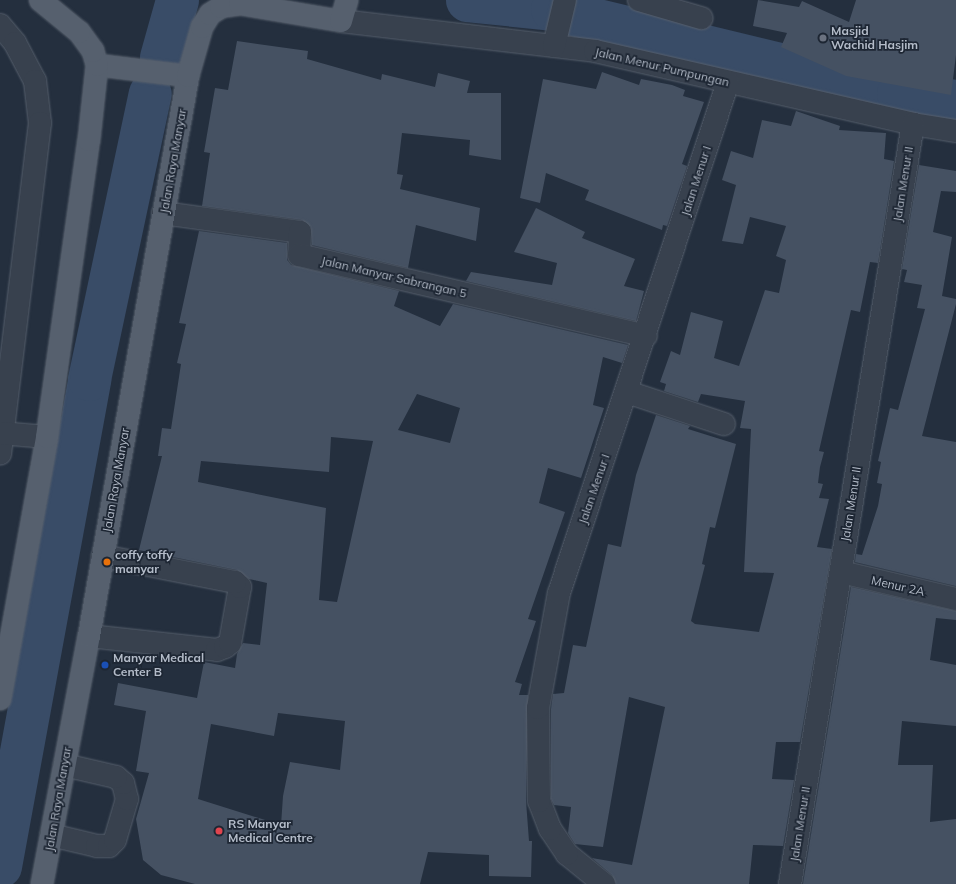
<!DOCTYPE html>
<html>
<head>
<meta charset="utf-8">
<style>
  body { margin:0 }
  #map { position:relative; width:956px; height:884px; overflow:hidden; background:#242f3e; font-family:Mulish,sans-serif }
  div>[style] { position:absolute }
  [style*='--x'] { left:calc(var(--x)*1px); top:calc(var(--y)*1px); width:calc(var(--w)*1px); rotate:calc(var(--a)*1deg) }
  .river>* { height:43px; margin:-21.5px; padding:0 21.5px; transform-origin:21.5px; border-radius:21.5px; background:#394c67 }
  .building>* { inset:0; background:#455162 }
  .roads { filter:drop-shadow(0 0 1px #565f6c) drop-shadow(0 0 1px #565f6c) }
  .minor>* { height:22px; margin:-11px; padding:0 11px; transform-origin:11px; border-radius:11px; background:#38414e }
  .major>* { height:22px; margin:-11px; padding:0 11px; transform-origin:11px; border-radius:11px; background:#56606e }
  .dots>* { width:11px; height:11px; translate:-50% -50%; box-sizing:border-box; border:2px solid #1d2633; border-radius:50% }
  span { translate:-50% -50%; white-space:nowrap; text-align:center; line-height:1.15; -webkit-text-stroke:3.5px #1d2633; paint-order:stroke }
  .poi-label { font-size:12px; color:#b4bcc9; font-weight:700 }
  .left { translate:0 -50%; text-align:left }
  .street-label { font-size:12px; color:#b4bcc9 }
</style>
</head>
<body>
<div id="map">
  <div class="river">
    <i style="--x:467;--y:0;--w:85;--a:6"></i>
    <i style="--x:552;--y:9;--w:356;--a:13.6"></i>
    <i style="--x:898;--y:93;--w:59;--a:7.9"></i>
    <i style="--x:161;--y:57;--w:59;--a:-74.3"></i>
    <i style="--x:0;--y:866;--w:495;--a:-79.6"></i>
    <i style="--x:89;--y:379;--w:292;--a:-78"></i>
  </div>
  <div class="building">
    <i style="clip-path:polygon(758px 0,799px 7px,802px 1px,849px 22px,856px 0,956px 0,956px 55px,951px 95px,846px 76px,781px 47px,787px 33px,753px 26px)"></i>
    <i style="clip-path:polygon(237px 41px,308px 51px,307px 59px,381px 80px,382px 74px,435px 87px,438px 73px,470px 81px,467px 93px,501px 93px,501px 160px,469px 155px,470px 140px,402px 133px,397px 174px,403px 175px,400px 189px,480px 208px,476px 241px,416px 225px,408px 268px,312px 245px,311px 227px,302px 220px,202px 206px,210px 153px,204px 152px,215px 88px,228px 90px)"></i>
    <i style="clip-path:polygon(602px 72px,639px 85px,641px 79px,672px 85px,685px 90px,683px 96px,704px 102px,682px 164px,687px 166px,667px 226px,663px 225px,662px 230px,585px 200px,589px 190px,546px 173px,540px 203px,520px 198px,543px 79px,596px 89px)"></i>
    <i style="clip-path:polygon(796px 111px,840px 126px,839px 130px,886px 133px,884px 159px,894px 161px,878px 263px,870px 262px,860px 312px,851px 310px,819px 451px,824px 452px,820px 467px,818px 483px,823px 484px,819px 498px,829px 499px,817px 547px,832px 549px,800px 742px,776px 742px,772px 779px,794px 780px,783px 846px,753px 845px,749px 884px,616px 884px,612px 875px,592px 858px,632px 865px,665px 707px,629px 697px,603px 847px,575px 844px,568px 833px,571px 807px,554px 805px,551px 799px,551px 709px,553px 694px,564px 693px,573px 645px,586px 647px,608px 544px,621px 547px,636px 475px,656px 415px,690px 426px,688px 429px,736px 444px,715px 528px,710px 527px,702px 564px,705px 565px,691px 621px,695px 624px,759px 632px,774px 573px,744px 572px,751px 429px,740px 428px,745px 401px,701px 394px,698px 402px,664px 391px,666px 384px,660px 382px,671px 351px,680px 355px,691px 312px,723px 321px,714px 358px,739px 366px,765px 290px,779px 293px,786px 260px,776px 256px,786px 226px,750px 217px,743px 244px,722px 241px,736px 185px,722px 180px,731px 151px,753px 158px,762px 120px,791px 126px)"></i>
    <i style="clip-path:polygon(919px 165px,956px 171px,956px 192px,941px 191px,933px 232px,952px 237px,942px 296px,956px 299px,956px 304px,922px 436px,956px 442px,956px 586px,855px 562px,856px 554px,862px 555px,878px 506px,882px 484px,877px 483px,881px 462px,878px 461px,890px 408px,898px 410px,925px 309px,917px 308px,922px 285px,904px 282px,907px 270px,902px 269px)"></i>
    <i style="clip-path:polygon(536px 208px,585px 232px,582px 238px,635px 259px,624px 286px,644px 291px,636px 321px,466px 281px,471px 272px,552px 285px,557px 263px,514px 252px)"></i>
    <i style="clip-path:polygon(evenodd,199px 231px,287px 243px,287px 260px,291px 265px,399px 291px,394px 306px,440px 326px,453px 304px,628px 345px,622px 363px,603px 357px,593px 405px,604px 408px,581px 478px,548px 468px,539px 503px,565px 512px,528px 619px,536px 621px,515px 682px,522px 684px,519px 695px,528px 695px,526px 801px,529px 841px,532px 841px,531px 877px,489px 876px,489px 855px,428px 852px,420px 884px,195px 884px,161px 875px,143px 860px,136px 819px,149px 773px,136px 771px,146px 711px,114px 705px,118px 683px,197px 698px,204px 662px,235px 668px,237px 654px,243px 643px,260px 645px,267px 583px,249px 579px,237px 570px,139px 550px,162px 456px,158px 456px,162px 428px,171px 429px,181px 364px,177px 363px,186px 324px,179px 323px,199px 231px,417px 394px,460px 408px,450px 443px,398px 430px,417px 394px,199px 231px,331px 437px,373px 441px,337px 602px,319px 600px,326px 508px,198px 482px,201px 461px,329px 472px,331px 437px,199px 231px,278px 713px,345px 721px,340px 770px,290px 762px,283px 796px,281px 825px,198px 799px,211px 724px,274px 736px,278px 713px)"></i>
    <i style="clip-path:polygon(851px 587px,956px 611px,956px 620px,936px 618px,930px 660px,956px 665px,956px 726px,902px 721px,898px 765px,933px 765px,930px 822px,956px 819px,956px 884px,803px 884px)"></i>
  </div>
  <div class="roads">
    <div class="minor">
      <i style="--x:639;--y:0;--w:65;--a:16.2"></i>
      <i style="--x:341;--y:21;--w:256;--a:6.7"></i>
      <i style="--x:595;--y:51;--w:326;--a:12.9"></i>
      <i style="--x:913;--y:124;--w:44;--a:9.2"></i>
      <i style="--x:0;--y:25;--w:23;--a:50"></i>
      <i style="--x:15;--y:43;--w:43;--a:62.2"></i>
      <i style="--x:35;--y:81;--w:42;--a:83.2"></i>
      <i style="--x:40;--y:123;--w:333;--a:96.9"></i>
      <i style="--x:554;--y:46;--w:47;--a:-76.6"></i>
      <i style="--x:163;--y:213;--w:138;--a:7.9"></i>
      <i style="--x:300;--y:232;--w:23;--a:92"></i>
      <i style="--x:299;--y:255;--w:356;--a:13.1"></i>
      <i style="--x:627;--y:392;--w:102;--a:18.3"></i>
      <i style="--x:0;--y:433;--w:47;--a:4.9"></i>
      <i style="--x:841;--y:572;--w:118;--a:13.2"></i>
      <i style="--x:89;--y:636;--w:129;--a:6.2"></i>
      <i style="--x:217;--y:650;--w:9;--a:-21"></i>
      <i style="--x:225;--y:647;--w:6;--a:-39"></i>
      <i style="--x:230;--y:643;--w:57;--a:-79.9"></i>
      <i style="--x:240;--y:587;--w:7;--a:-135"></i>
      <i style="--x:235;--y:582;--w:135;--a:-168.9"></i>
      <i style="--x:51;--y:835;--w:47;--a:13.4"></i>
      <i style="--x:97;--y:846;--w:12;--a:0"></i>
      <i style="--x:109;--y:846;--w:8;--a:-45"></i>
      <i style="--x:115;--y:840;--w:43;--a:-73.7"></i>
      <i style="--x:127;--y:799;--w:16;--a:-104"></i>
      <i style="--x:123;--y:783;--w:9;--a:-139"></i>
      <i style="--x:116;--y:777;--w:53;--a:-167"></i>
      <i style="--x:604;--y:884;--w:48;--a:-141"></i>
      <i style="--x:567;--y:854;--w:30;--a:-124"></i>
      <i style="--x:550;--y:829;--w:30;--a:-111"></i>
      <i style="--x:539;--y:801;--w:93;--a:-90.6"></i>
      <i style="--x:538;--y:708;--w:117;--a:-79.7"></i>
      <i style="--x:559;--y:593;--w:538;--a:-71.7"></i>
      <i style="--x:790;--y:884;--w:770;--a:-80.81"></i>
    </div>
    <div class="major">
      <i style="--x:97;--y:65;--w:92;--a:6.9"></i>
      <i style="--x:0;--y:699;--w:266;--a:-79.8"></i>
      <i style="--x:47;--y:437;--w:300;--a:-82"></i>
      <i style="--x:89;--y:140;--w:75;--a:-83.9"></i>
      <i style="--x:97;--y:65;--w:15;--a:-106"></i>
      <i style="--x:93;--y:51;--w:24;--a:-126"></i>
      <i style="--x:79;--y:32;--w:50;--a:-140.6"></i>
      <i style="--x:42;--y:884;--w:252;--a:-79.3"></i>
      <i style="--x:89;--y:636;--w:569;--a:-79.97"></i>
      <i style="--x:188;--y:76;--w:51;--a:-74.1"></i>
      <i style="--x:202;--y:27;--w:15;--a:-58"></i>
      <i style="--x:210;--y:14;--w:13;--a:-32"></i>
      <i style="--x:221;--y:7;--w:19;--a:-9"></i>
      <i style="--x:240;--y:4;--w:102;--a:9.6"></i>
      <i style="--x:341;--y:21;--w:22;--a:-74"></i>
    </div>
  </div>
  <div class="dots">
    <i style="left:823px;top:38px;background:#6b7280"></i>
    <i style="left:107px;top:562px;background:#e8710a"></i>
    <i style="left:105px;top:665px;background:#1a4fb4"></i>
    <i style="left:219px;top:831px;background:#e0444e"></i>
  </div>
  <div class="poi-label">
    <span class="left" style="left:831px;top:38px">Masjid<br>Wachid Hasjim</span>
    <span class="left" style="left:115px;top:562px">coffy toffy<br>manyar</span>
    <span class="left" style="left:113px;top:665px">Manyar Medical<br>Center B</span>
    <span class="left" style="left:228px;top:831px">RS Manyar<br>Medical Centre</span>
  </div>
  <div class="street-label">
    <span style="left:662px;top:67px;rotate:13deg">Jalan Menur Pumpungan</span>
    <span style="left:173px;top:161px;rotate:-80deg">Jalan Raya Manyar</span>
    <span style="left:696px;top:181px;rotate:-72deg">Jalan Menur I</span>
    <span style="left:903px;top:184px;rotate:-81deg">Jalan Menur II</span>
    <span style="left:394px;top:277px;rotate:13deg">Jalan Manyar Sabrangan 5</span>
    <span style="left:116px;top:480px;rotate:-80deg">Jalan Raya Manyar</span>
    <span style="left:594px;top:489px;rotate:-71deg">Jalan Menur I</span>
    <span style="left:851px;top:504px;rotate:-81deg">Jalan Menur II</span>
    <span style="left:898px;top:586px;rotate:13deg">Menur 2A</span>
    <span style="left:58px;top:799px;rotate:-80deg">Jalan Raya Manyar</span>
    <span style="left:800px;top:824px;rotate:-81deg">Jalan Menur II</span>
  </div>
</div>
</body>
</html>
